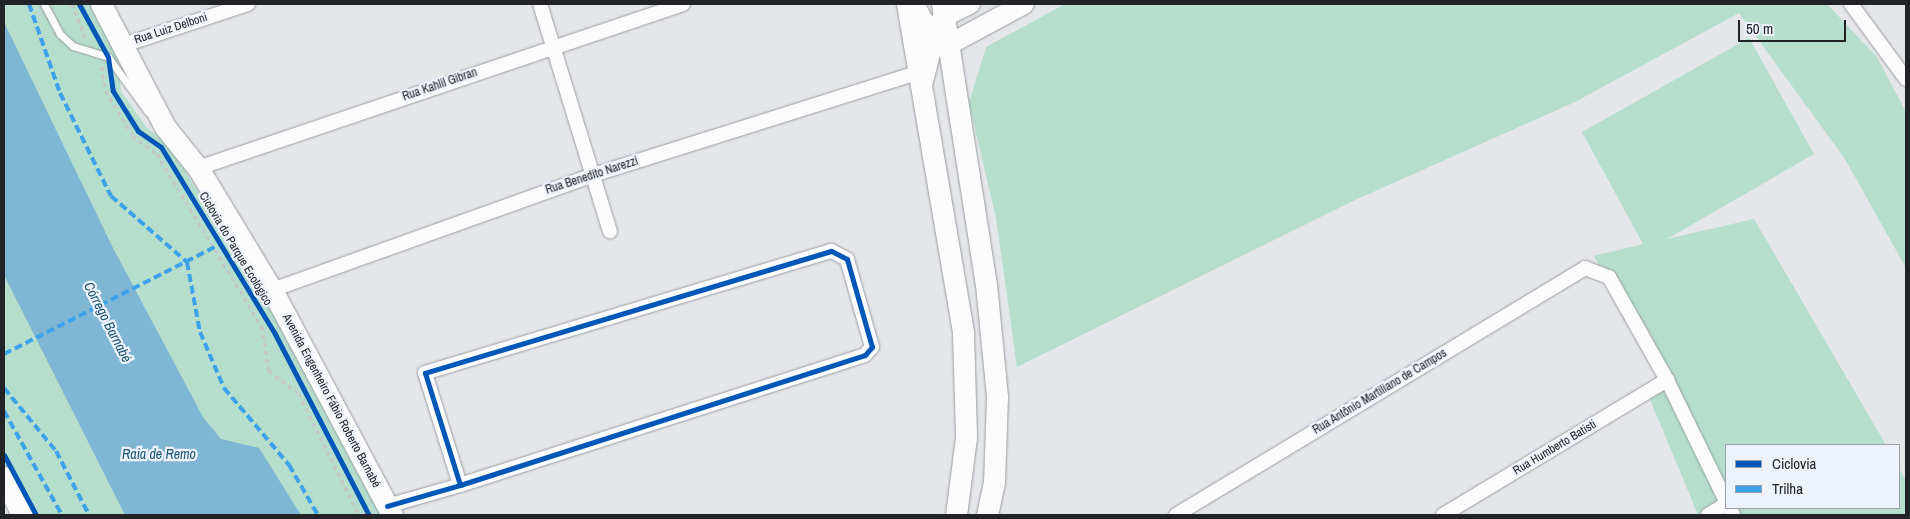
<!DOCTYPE html>
<html>
<head>
<meta charset="utf-8">
<style>
  body { margin:0 }
  #map { position:relative; width:1910px; height:519px; overflow:hidden; background:#e4e6ea; font-family:"Archivo Narrow",sans-serif }
  div>[style] { position:absolute }
  [style*='--x'] { left:calc(var(--x)*1px); top:calc(var(--y)*1px); width:calc(var(--w)*1px); rotate:calc(var(--a)*1deg) }
  .green>* { inset:0; background:#b5decc }
  .water>* { inset:0; background:#7eb6d4 }
  .path>* { height:2.5px; margin-top:-1.25px; transform-origin:0; background:repeating-linear-gradient(90deg,#c5c6c8 0 4px,transparent 0 8px) }
  .roads { filter:drop-shadow(0 0 1px #9b9da0) drop-shadow(0 0 1px #9b9da0) }
  .service>* { height:7px; margin:-3.5px; padding:0 3.5px; transform-origin:3.5px; border-radius:3.5px; background:#fbfbfc }
  .minor>* { height:14px; margin:-7px; padding:0 7px; transform-origin:7px; border-radius:7px; background:#fbfbfc }
  .secondary>* { height:20px; margin:-10px; padding:0 10px; transform-origin:10px; border-radius:10px; background:#fbfbfc }
  .primary>* { height:21px; margin:-10.5px; padding:0 10.5px; transform-origin:10.5px; border-radius:10.5px; background:#fbfbfc }
  .quiet>* { height:4px; margin-top:-2px; transform-origin:0; background:repeating-linear-gradient(90deg,#3ea2eb 0 8px,transparent 0 12px) }
  .cycleway>* { height:5px; margin:-2.5px; padding:0 2.5px; transform-origin:2.5px; border-radius:2.5px; background:#0057b8 }
  span { translate:-50% -50%; white-space:nowrap; text-align:center; line-height:1.15; -webkit-text-stroke:4.5px #edf2fb; paint-order:stroke }
  .street-label { font-size:12px; color:#212326 }
  .water-label { font-size:14px; color:#195673; font-style:italic }
  .frame { position:absolute; inset:0; border:5px solid #212326; pointer-events:none }
  .legend { position:absolute; left:1725px; top:444px; width:175px; height:65px; box-sizing:border-box; background:#edf2fb; border:1px solid #9b9fa6; margin:0; padding:6px 9px; list-style:none; font-size:15px; color:#212326 }
  .legend li { display:flex; align-items:center; gap:10px; height:25px }
  .legend b { width:25px; border:1px solid #9b9fa6 }
  .scale { position:absolute; left:1738px; top:20px; width:108px; height:22px; box-sizing:border-box; border:2px solid #212326; border-top:0; padding-left:6px; font-size:15px; line-height:18px; white-space:nowrap; color:#212326; -webkit-text-stroke:4px #edf2fb; paint-order:stroke }
</style>
</head>
<body>
<div id="map">
  <div class="green">
    <i style="clip-path:polygon(4px 4px,89px 4px,117px 55px,121px 91px,147px 128px,168px 143px,279px 322px,381px 515px,31px 515px,4px 465px)"></i>
    <i style="clip-path:polygon(1065px 4px,1827px 4px,1877px 57px,1906px 112px,1906px 268px,1845px 159px,1739px 13px,1575px 102px,1353px 201px,1017px 367px,996px 218px,969px 103px,986px 47px)"></i>
    <i style="clip-path:polygon(1749px 38px,1814px 154px,1667px 239px,1754px 219px,1886px 445px,1726px 445px,1726px 500px,1594px 256px,1643px 244px,1582px 132px)"></i>
    <i style="clip-path:polygon(1664px 389px,1725px 502px,1704px 515px,1698px 515px,1649px 397px)"></i>
    <i style="clip-path:polygon(1899px 468px,1906px 481px,1906px 515px,1735px 515px,1731px 508px,1899px 508px)"></i>
  </div>
  <div class="water">
    <i style="clip-path:polygon(4px 22px,113px 248px,203px 417px,221px 439px,259px 448px,301px 515px,125px 515px,4px 275px)"></i>
  </div>
  <div class="path">
    <i style="--x:72;--y:4;--w:38;--a:68"></i>
    <i style="--x:102;--y:67;--w:24;--a:81"></i>
    <i style="--x:106;--y:91;--w:52;--a:59"></i>
    <i style="--x:133;--y:136;--w:30;--a:37"></i>
    <i style="--x:157;--y:154;--w:202;--a:58.7"></i>
    <i style="--x:262;--y:327;--w:45;--a:81"></i>
    <i style="--x:269;--y:371;--w:38;--a:37"></i>
    <i style="--x:299;--y:394;--w:135;--a:63.6"></i>
  </div>
  <div class="roads">
    <div class="service">
      <i style="--x:44;--y:4;--w:34;--a:62"></i>
      <i style="--x:60;--y:34;--w:18;--a:43"></i>
      <i style="--x:73;--y:46;--w:37;--a:17"></i>
      <i style="--x:108;--y:57;--w:68;--a:54"></i>
    </div>
    <div class="minor">
      <i style="--x:540;--y:4;--w:238;--a:72.9"></i>
      <i style="--x:1851;--y:4;--w:93;--a:53.7"></i>
      <i style="--x:121;--y:46;--w:134;--a:-18.3"></i>
      <i style="--x:198;--y:168;--w:512;--a:-18.68"></i>
      <i style="--x:272;--y:290;--w:338;--a:-19.7"></i>
      <i style="--x:590;--y:176;--w:343;--a:-17.5"></i>
      <i style="--x:387;--y:506;--w:76;--a:-16"></i>
      <i style="--x:460;--y:485;--w:425;--a:-17.8"></i>
      <i style="--x:865;--y:355;--w:11;--a:-49"></i>
      <i style="--x:872;--y:347;--w:91;--a:-105.9"></i>
      <i style="--x:847;--y:259;--w:18;--a:-153"></i>
      <i style="--x:831;--y:251;--w:424;--a:163.3"></i>
      <i style="--x:425;--y:373;--w:117;--a:72.6"></i>
      <i style="--x:1730;--y:508;--w:8;--a:67"></i>
      <i style="--x:1176;--y:515;--w:478;--a:-31.1"></i>
      <i style="--x:1585;--y:268;--w:26;--a:21"></i>
      <i style="--x:1609;--y:277;--w:118;--a:60.6"></i>
      <i style="--x:1667;--y:380;--w:135;--a:64"></i>
      <i style="--x:1443;--y:515;--w:262;--a:-31.1"></i>
      <i style="--x:1708;--y:515;--w:21;--a:-31"></i>
    </div>
    <div class="secondary">
      <i style="--x:914;--y:4;--w:19;--a:62"></i>
      <i style="--x:923;--y:21;--w:35;--a:44"></i>
      <i style="--x:948;--y:45;--w:86;--a:-28.3"></i>
      <i style="--x:943;--y:17;--w:30;--a:-26"></i>
    </div>
    <div class="primary">
      <i style="--x:101;--y:4;--w:139;--a:62.5"></i>
      <i style="--x:165;--y:127;--w:53;--a:51.2"></i>
      <i style="--x:198;--y:168;--w:143;--a:58.8"></i>
      <i style="--x:272;--y:290;--w:255;--a:61.9"></i>
      <i style="--x:907;--y:4;--w:334;--a:80.3"></i>
      <i style="--x:963;--y:333;--w:104;--a:88.3"></i>
      <i style="--x:966;--y:437;--w:79;--a:97.3"></i>
      <i style="--x:942;--y:4;--w:283;--a:81.1"></i>
      <i style="--x:986;--y:284;--w:114;--a:84.4"></i>
      <i style="--x:997;--y:397;--w:85;--a:92"></i>
      <i style="--x:994;--y:482;--w:34;--a:102"></i>
      <i style="--x:922;--y:81;--w:49;--a:-76"></i>
      <i style="--x:934;--y:33;--w:18;--a:-61"></i>
      <i style="--x:4;--y:477;--w:42;--a:64.7"></i>
    </div>
  </div>
  <div class="quiet">
    <i style="--x:29;--y:4;--w:94;--a:70.8"></i>
    <i style="--x:60;--y:93;--w:115;--a:63.7"></i>
    <i style="--x:111;--y:196;--w:101;--a:41"></i>
    <i style="--x:187;--y:262;--w:71;--a:79.5"></i>
    <i style="--x:200;--y:332;--w:61;--a:66.8"></i>
    <i style="--x:224;--y:388;--w:101;--a:49.8"></i>
    <i style="--x:289;--y:465;--w:58;--a:59.9"></i>
    <i style="--x:4;--y:354;--w:243;--a:-26.9"></i>
    <i style="--x:4;--y:388;--w:82;--a:50.5"></i>
    <i style="--x:56;--y:451;--w:72;--a:62.7"></i>
    <i style="--x:4;--y:411;--w:119;--a:60.9"></i>
  </div>
  <div class="cycleway">
    <i style="--x:79;--y:4;--w:60;--a:61.3"></i>
    <i style="--x:108;--y:57;--w:34;--a:82"></i>
    <i style="--x:113;--y:91;--w:47;--a:58"></i>
    <i style="--x:138;--y:131;--w:28;--a:35"></i>
    <i style="--x:161;--y:147;--w:219;--a:58.6"></i>
    <i style="--x:275;--y:334;--w:204;--a:62.6"></i>
    <i style="--x:4;--y:455;--w:68;--a:61.9"></i>
    <i style="--x:387;--y:506;--w:76;--a:-16"></i>
    <i style="--x:460;--y:485;--w:425;--a:-17.8"></i>
    <i style="--x:865;--y:355;--w:11;--a:-49"></i>
    <i style="--x:872;--y:347;--w:91;--a:-105.9"></i>
    <i style="--x:847;--y:259;--w:18;--a:-153"></i>
    <i style="--x:831;--y:251;--w:424;--a:163.3"></i>
    <i style="--x:425;--y:373;--w:117;--a:72.6"></i>
  </div>
  <div class="street-label">
    <span style="left:171px;top:29px;rotate:-18deg">Rua Luiz Delboni</span>
    <span style="left:440px;top:85px;rotate:-19deg">Rua Kahlil Gibran</span>
    <span style="left:592px;top:176px;rotate:-18deg">Rua Benedito Narezzi</span>
    <span style="left:235px;top:249px;rotate:59deg">Ciclovia do Parque Ecológico</span>
    <span style="left:1380px;top:392px;rotate:-31deg">Rua Antônio Martiliano de Campos</span>
    <span style="left:331px;top:401px;rotate:62deg">Avenida Engenheiro Fábio Roberto Barnabé</span>
    <span style="left:1555px;top:448px;rotate:-31deg">Rua Humberto Batisti</span>
  </div>
  <div class="water-label">
    <span style="left:108px;top:322px;rotate:63deg">Córrego Barnabé</span>
    <span style="left:159px;top:454px">Raia de Remo</span>
  </div>
  <div class="frame"></div>
  <ul class="legend">
  <li><b style="height:6px;background:#0057b8"></b>Ciclovia</li>
  <li><b style="height:6px;background:#3ea2eb"></b>Trilha</li>
  </ul>
  <div class="scale">50 m</div>
</div>
</body>
</html>
